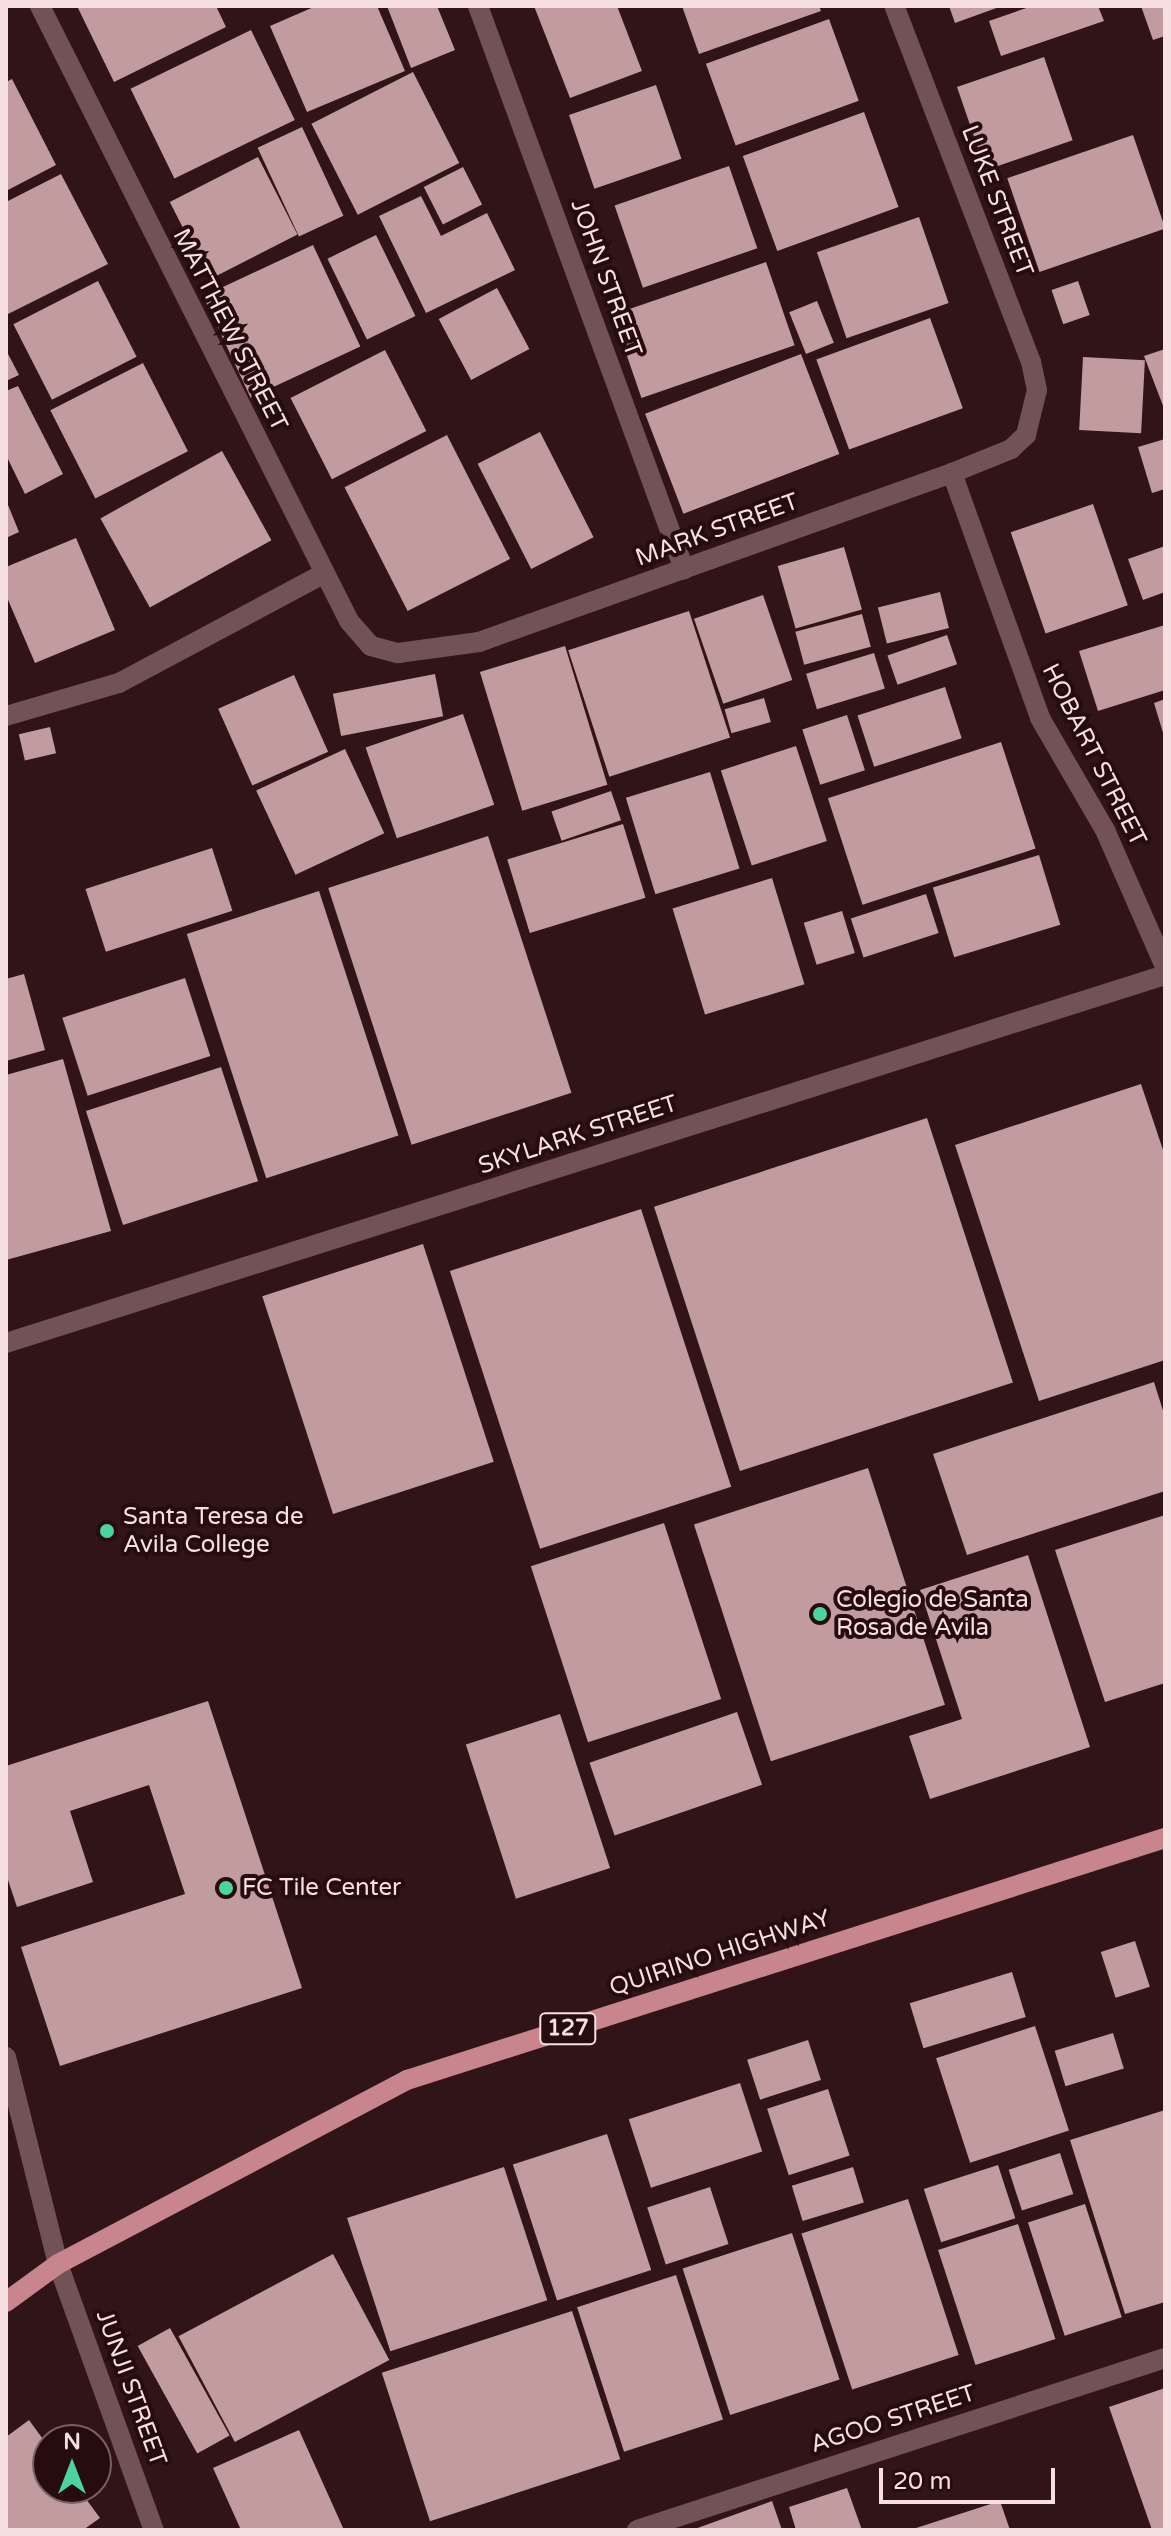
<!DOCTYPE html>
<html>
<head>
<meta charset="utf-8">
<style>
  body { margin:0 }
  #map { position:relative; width:1171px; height:2536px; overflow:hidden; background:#311418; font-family:"Varela Round",sans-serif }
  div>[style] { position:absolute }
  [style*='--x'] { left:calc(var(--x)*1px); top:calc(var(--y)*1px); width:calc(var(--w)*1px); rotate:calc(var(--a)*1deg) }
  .building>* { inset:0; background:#c29b9e; transform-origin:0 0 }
  .street>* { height:20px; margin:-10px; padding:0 10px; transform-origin:10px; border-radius:10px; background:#725255 }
  .primary>* { height:20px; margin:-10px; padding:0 10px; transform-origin:10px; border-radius:10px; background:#c8858d }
  .dots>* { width:22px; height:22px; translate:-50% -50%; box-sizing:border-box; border:4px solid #260b0f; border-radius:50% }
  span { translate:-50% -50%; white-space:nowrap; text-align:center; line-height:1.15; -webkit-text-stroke:8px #260b0f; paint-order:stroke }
  .shield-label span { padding:2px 6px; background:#260b0f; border:2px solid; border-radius:6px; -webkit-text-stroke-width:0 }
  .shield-label { font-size:22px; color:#f6e0e2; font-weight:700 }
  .street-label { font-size:24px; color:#f6e0e2 }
  .poi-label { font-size:24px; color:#f6e0e2 }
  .left { translate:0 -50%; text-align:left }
  .frame { position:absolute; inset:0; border:8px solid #f6e0e2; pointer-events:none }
  .north { position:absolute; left:32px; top:2424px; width:80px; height:80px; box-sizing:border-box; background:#260b0f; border:2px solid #796063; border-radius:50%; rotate:0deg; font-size:22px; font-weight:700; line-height:32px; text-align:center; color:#f6e0e2 }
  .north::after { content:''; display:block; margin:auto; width:28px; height:36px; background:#4bd49b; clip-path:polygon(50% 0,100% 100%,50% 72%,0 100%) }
  .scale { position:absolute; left:879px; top:2468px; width:176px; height:36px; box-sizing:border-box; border:4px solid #f6e0e2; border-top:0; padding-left:10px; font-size:24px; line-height:28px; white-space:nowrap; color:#f6e0e2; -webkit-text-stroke:6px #260b0f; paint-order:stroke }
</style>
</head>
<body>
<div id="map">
  <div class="building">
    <i style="clip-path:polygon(77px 6px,216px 6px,226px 27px,114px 82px)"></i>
    <i style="clip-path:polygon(316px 6px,377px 6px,405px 71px,307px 112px,270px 26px)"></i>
    <i style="clip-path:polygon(387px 6px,437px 6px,455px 50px,411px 68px)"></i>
    <i style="clip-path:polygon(534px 6px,617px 6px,642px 71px,570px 98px)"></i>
    <i style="clip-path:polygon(682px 6px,819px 6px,821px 11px,699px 54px)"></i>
    <i style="clip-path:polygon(949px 6px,1002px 6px,955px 23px)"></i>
    <i style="clip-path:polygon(1032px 6px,1098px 6px,1104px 21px,1001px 56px,989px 21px)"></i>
    <i style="clip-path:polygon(1141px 6px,1165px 6px,1165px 36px,1153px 40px)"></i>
    <i style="left:829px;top:19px;width:87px;height:131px;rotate:70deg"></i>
    <i style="left:251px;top:30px;width:100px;height:134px;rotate:64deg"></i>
    <i style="left:1044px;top:57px;width:88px;height:92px;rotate:71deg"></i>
    <i style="left:413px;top:72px;width:102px;height:114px;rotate:63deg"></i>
    <i style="clip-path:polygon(12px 79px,56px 165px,6px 191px,6px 82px)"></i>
    <i style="left:656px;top:85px;width:78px;height:92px;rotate:71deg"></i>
    <i style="left:864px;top:112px;width:101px;height:129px;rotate:70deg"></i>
    <i style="left:302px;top:127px;width:98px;height:49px;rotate:65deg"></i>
    <i style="left:1133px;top:135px;width:99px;height:133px;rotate:71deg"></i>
    <i style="left:258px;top:157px;width:87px;height:99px;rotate:63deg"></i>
    <i style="left:729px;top:166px;width:87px;height:121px;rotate:71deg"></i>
    <i style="left:463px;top:167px;width:42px;height:44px;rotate:63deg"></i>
    <i style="clip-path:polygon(61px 174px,108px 264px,6px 315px,6px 202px)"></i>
    <i style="clip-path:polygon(421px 196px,441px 236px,487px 213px,515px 270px,426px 313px,379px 216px)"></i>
    <i style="left:919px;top:217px;width:91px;height:108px;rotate:71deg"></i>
    <i style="left:376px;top:235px;width:90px;height:54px;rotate:64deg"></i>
    <i style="left:313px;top:245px;width:112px;height:121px;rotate:65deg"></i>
    <i style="left:766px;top:262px;width:88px;height:162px;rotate:71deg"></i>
    <i style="left:98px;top:281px;width:85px;height:95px;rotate:63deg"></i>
    <i style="left:1078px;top:281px;width:36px;height:28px;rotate:71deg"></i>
    <i style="left:497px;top:288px;width:69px;height:66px;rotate:62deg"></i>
    <i style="left:817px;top:301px;width:45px;height:30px;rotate:68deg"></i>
    <i style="left:930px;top:318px;width:96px;height:121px;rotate:70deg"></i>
    <i style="clip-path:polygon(1165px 349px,1165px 411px,1144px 356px)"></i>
    <i style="clip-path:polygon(6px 350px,19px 375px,6px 381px)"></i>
    <i style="left:385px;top:350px;width:91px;height:106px;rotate:63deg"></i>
    <i style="left:801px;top:354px;width:107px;height:167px;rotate:69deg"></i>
    <i style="left:1083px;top:357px;width:62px;height:73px;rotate:3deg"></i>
    <i style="left:143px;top:363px;width:99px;height:104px;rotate:63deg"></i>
    <i style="clip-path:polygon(18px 386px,63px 474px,25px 494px,6px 455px,6px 391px)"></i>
    <i style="left:540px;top:432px;width:118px;height:70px;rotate:63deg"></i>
    <i style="left:447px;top:435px;width:139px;height:115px;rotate:63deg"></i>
    <i style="clip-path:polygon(1165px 439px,1165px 489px,1152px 493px,1138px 447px)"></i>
    <i style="left:222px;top:451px;width:102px;height:139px;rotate:61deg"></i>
    <i style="clip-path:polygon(6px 500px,19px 532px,6px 538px)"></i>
    <i style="left:1093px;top:504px;width:107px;height:87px;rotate:71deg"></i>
    <i style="clip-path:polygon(76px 538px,115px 630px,35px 663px,6px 595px,6px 567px)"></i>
    <i style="clip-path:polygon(1165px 546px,1165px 592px,1143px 600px,1128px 559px)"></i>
    <i style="left:844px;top:547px;width:65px;height:69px;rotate:74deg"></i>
    <i style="left:940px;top:592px;width:37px;height:64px;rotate:76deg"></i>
    <i style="left:763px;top:595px;width:90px;height:73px;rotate:71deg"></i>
    <i style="left:689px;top:611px;width:133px;height:127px;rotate:72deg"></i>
    <i style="left:862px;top:614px;width:34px;height:69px;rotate:75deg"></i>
    <i style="clip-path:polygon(1165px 625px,1165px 690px,1098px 711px,1079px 651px)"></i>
    <i style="left:947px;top:635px;width:31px;height:63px;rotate:71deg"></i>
    <i style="left:565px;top:646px;width:145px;height:89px;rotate:73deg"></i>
    <i style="left:874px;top:653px;width:37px;height:71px;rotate:73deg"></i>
    <i style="left:435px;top:674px;width:43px;height:104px;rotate:79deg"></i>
    <i style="left:294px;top:675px;width:84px;height:83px;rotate:66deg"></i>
    <i style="left:945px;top:687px;width:54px;height:92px;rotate:72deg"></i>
    <i style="left:764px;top:698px;width:25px;height:41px;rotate:74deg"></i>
    <i style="clip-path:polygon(1165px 699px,1165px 736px,1164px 736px,1154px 703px)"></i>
    <i style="left:463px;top:714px;width:96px;height:103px;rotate:71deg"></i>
    <i style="left:847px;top:715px;width:58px;height:47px;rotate:72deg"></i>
    <i style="left:50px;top:727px;width:27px;height:32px;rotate:77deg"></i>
    <i style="left:1001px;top:742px;width:112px;height:182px;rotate:72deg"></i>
    <i style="left:796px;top:746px;width:100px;height:79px;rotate:72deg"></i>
    <i style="left:345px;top:749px;width:93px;height:98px;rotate:65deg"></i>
    <i style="left:710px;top:772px;width:101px;height:88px;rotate:73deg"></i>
    <i style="left:611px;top:791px;width:31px;height:63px;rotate:71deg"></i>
    <i style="left:623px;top:824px;width:77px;height:121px;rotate:73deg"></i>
    <i style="left:488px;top:836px;width:270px;height:168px;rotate:72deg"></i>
    <i style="left:212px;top:848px;width:66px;height:133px;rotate:72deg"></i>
    <i style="left:1039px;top:855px;width:73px;height:111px;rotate:73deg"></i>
    <i style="left:772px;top:878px;width:111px;height:104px;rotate:73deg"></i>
    <i style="left:319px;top:891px;width:257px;height:139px;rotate:72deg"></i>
    <i style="left:926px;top:894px;width:41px;height:79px;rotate:72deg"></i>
    <i style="left:842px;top:911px;width:44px;height:40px;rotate:73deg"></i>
    <i style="clip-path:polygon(24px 974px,45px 1050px,6px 1061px,6px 979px)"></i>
    <i style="left:185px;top:978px;width:82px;height:129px;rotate:72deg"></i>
    <i style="clip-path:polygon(63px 1059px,111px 1231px,6px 1260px,6px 1075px)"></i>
    <i style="left:221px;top:1067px;width:120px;height:142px;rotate:72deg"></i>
    <i style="clip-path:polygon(1141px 1084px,1165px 1156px,1165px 1360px,1039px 1401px,955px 1145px)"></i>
    <i style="left:927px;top:1118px;width:278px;height:287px;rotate:72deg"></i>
    <i style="left:641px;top:1209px;width:292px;height:201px;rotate:72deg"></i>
    <i style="left:423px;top:1244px;width:229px;height:169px;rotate:72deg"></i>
    <i style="clip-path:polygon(1154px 1382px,1165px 1417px,1165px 1491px,967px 1555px,933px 1454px)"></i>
    <i style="left:868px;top:1468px;width:249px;height:183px;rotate:72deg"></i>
    <i style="clip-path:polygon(1165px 1515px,1165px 1683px,1105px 1702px,1055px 1550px)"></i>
    <i style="left:664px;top:1523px;width:185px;height:140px;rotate:72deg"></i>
    <i style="clip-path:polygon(1028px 1555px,1090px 1747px,930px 1799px,909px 1736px,962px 1719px,920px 1590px)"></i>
    <i style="clip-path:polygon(208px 1701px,302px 1988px,60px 2066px,21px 1947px,185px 1894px,149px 1785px,70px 1811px,93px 1882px,17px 1907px,6px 1874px,6px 1766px)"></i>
    <i style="left:737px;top:1712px;width:77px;height:156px;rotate:71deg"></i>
    <i style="left:560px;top:1714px;width:162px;height:99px;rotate:72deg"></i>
    <i style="left:1135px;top:1941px;width:48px;height:36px;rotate:72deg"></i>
    <i style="left:1012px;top:1972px;width:47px;height:107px;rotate:73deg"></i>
    <i style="left:1035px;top:2026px;width:110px;height:104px;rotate:72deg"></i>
    <i style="left:1113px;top:2033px;width:37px;height:61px;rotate:73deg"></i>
    <i style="left:808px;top:2040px;width:42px;height:64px;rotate:72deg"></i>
    <i style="left:740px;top:2083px;width:72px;height:117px;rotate:72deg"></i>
    <i style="left:828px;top:2089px;width:70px;height:64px;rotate:72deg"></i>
    <i style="clip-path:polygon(1165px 2110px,1165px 2302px,1125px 2314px,1070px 2140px)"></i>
    <i style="left:607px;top:2134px;width:143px;height:99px;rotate:72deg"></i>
    <i style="left:1060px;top:2153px;width:43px;height:54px;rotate:72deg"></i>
    <i style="left:998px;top:2165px;width:56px;height:78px;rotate:72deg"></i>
    <i style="left:504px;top:2167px;width:140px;height:165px;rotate:72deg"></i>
    <i style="left:853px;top:2167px;width:37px;height:64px;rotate:73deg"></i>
    <i style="left:710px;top:2187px;width:60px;height:66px;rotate:72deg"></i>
    <i style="left:908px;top:2199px;width:164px;height:112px;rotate:72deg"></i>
    <i style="left:1085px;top:2204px;width:119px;height:60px;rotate:72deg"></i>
    <i style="left:1018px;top:2224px;width:121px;height:84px;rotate:72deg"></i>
    <i style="left:792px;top:2233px;width:154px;height:115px;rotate:72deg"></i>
    <i style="left:333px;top:2254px;width:120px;height:175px;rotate:62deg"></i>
    <i style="left:676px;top:2275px;width:152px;height:104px;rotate:72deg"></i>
    <i style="left:572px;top:2311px;width:156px;height:200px;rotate:72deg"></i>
    <i style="left:170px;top:2328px;width:123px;height:37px;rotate:61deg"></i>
    <i style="clip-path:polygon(1165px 2388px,1165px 2530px,1152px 2530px,1109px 2407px)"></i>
    <i style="clip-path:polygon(29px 2420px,48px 2446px,48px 2488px,78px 2488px,100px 2518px,83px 2530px,6px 2530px,6px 2437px)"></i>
    <i style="clip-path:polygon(299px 2430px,344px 2530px,241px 2530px,213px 2468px)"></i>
    <i style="clip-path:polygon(847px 2488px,862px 2530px,796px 2530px,789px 2507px)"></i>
    <i style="clip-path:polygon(772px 2501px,782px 2530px,692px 2530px)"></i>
    <i style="clip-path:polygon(1000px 2501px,1010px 2530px,913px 2530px,913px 2529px)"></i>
  </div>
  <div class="street">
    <i style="--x:40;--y:6;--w:688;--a:63.32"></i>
    <i style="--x:349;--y:621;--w:33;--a:49"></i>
    <i style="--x:371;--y:646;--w:28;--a:15"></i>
    <i style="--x:398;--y:653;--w:82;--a:-7.7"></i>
    <i style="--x:479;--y:642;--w:502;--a:-19.66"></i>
    <i style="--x:952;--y:473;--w:64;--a:-22.1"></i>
    <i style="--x:1011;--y:449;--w:21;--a:-43"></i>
    <i style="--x:1026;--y:435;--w:46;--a:-76.3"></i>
    <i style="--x:1037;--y:390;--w:29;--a:-102"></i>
    <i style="--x:1031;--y:362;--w:381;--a:-111"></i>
    <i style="--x:478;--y:6;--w:600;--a:69.9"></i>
    <i style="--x:952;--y:473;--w:260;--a:70.2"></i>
    <i style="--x:1040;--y:718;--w:129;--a:59.9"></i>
    <i style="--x:1105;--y:830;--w:150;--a:66.3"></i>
    <i style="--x:6;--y:716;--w:118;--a:-16.3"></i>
    <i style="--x:119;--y:683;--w:231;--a:-28.1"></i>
    <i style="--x:6;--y:1343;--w:1216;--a:-17.62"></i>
    <i style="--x:6;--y:2057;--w:213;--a:75.9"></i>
    <i style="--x:58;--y:2264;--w:283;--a:70.2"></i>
    <i style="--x:637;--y:2530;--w:555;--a:-18.04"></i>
  </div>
  <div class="primary">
    <i style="--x:6;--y:2302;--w:64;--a:-36.2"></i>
    <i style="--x:58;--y:2264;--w:395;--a:-27.8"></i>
    <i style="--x:407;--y:2080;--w:796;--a:-17.71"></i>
  </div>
  <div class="dots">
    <i style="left:107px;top:1531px;background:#4bd49b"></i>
    <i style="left:820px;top:1614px;background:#4bd49b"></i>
    <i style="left:226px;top:1888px;background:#4bd49b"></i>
  </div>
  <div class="shield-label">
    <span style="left:568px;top:2029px">127</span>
  </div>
  <div class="street-label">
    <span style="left:997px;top:201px;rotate:69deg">LUKE STREET</span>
    <span style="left:606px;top:278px;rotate:70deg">JOHN STREET</span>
    <span style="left:230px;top:330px;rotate:63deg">MATTHEW STREET</span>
    <span style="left:717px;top:530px;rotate:-20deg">MARK STREET</span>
    <span style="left:1094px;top:755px;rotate:63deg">HOBART STREET</span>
    <span style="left:578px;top:1135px;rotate:-18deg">SKYLARK STREET</span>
    <span style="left:720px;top:1953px;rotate:-18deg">QUIRINO HIGHWAY</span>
    <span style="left:131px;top:2388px;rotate:70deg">JUNJI STREET</span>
    <span style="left:893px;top:2419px;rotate:-18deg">AGOO STREET</span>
  </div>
  <div class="poi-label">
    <span class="left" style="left:123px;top:1531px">Santa Teresa de<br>Avila College</span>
    <span class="left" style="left:836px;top:1614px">Colegio de Santa<br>Rosa de Avila</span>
    <span class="left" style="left:242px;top:1888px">FC Tile Center</span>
  </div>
  <div class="frame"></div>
  <div class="north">N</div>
  <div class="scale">20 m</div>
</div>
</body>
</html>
